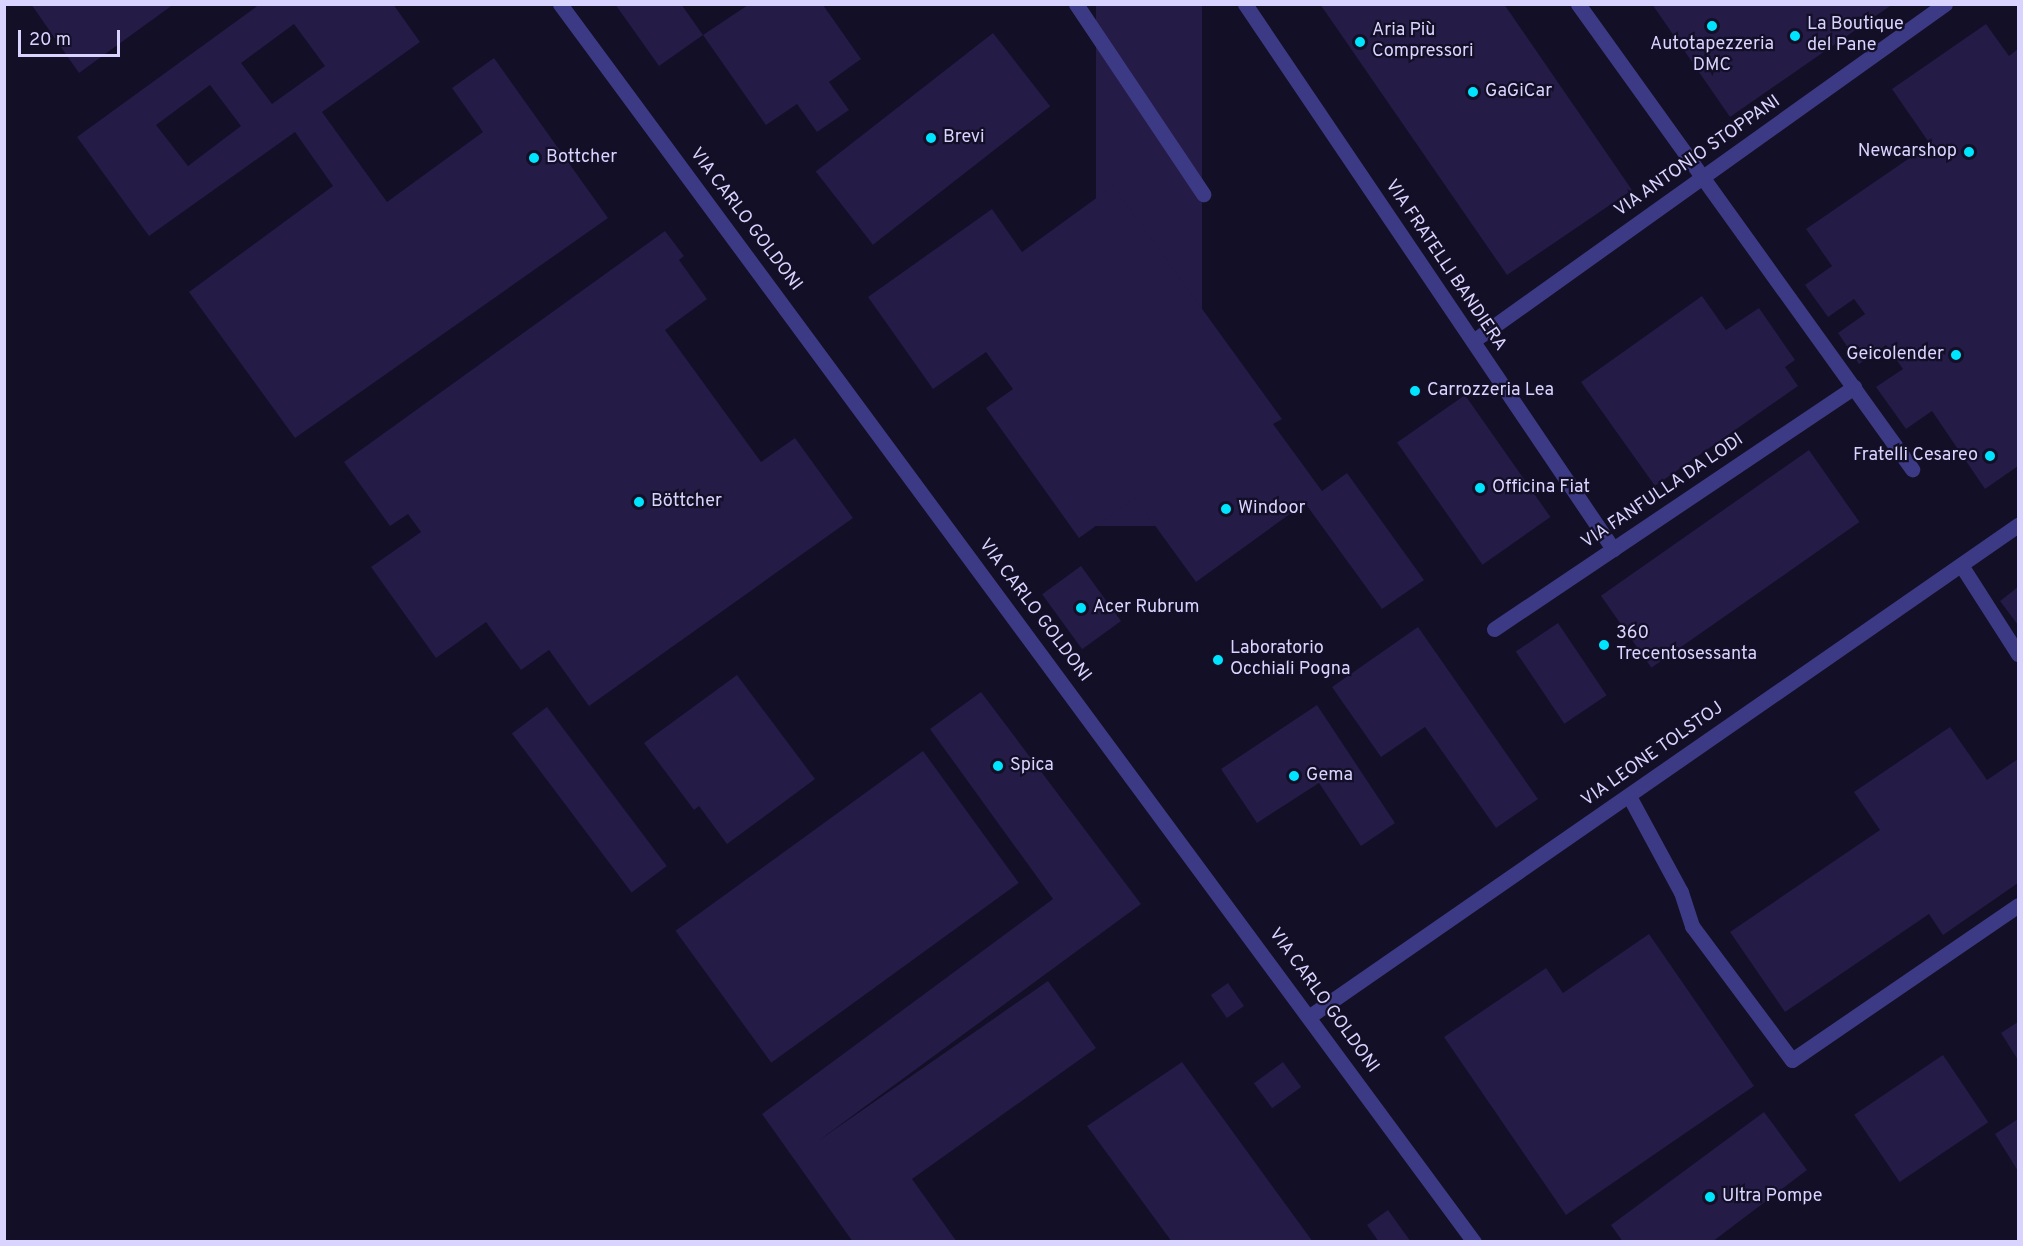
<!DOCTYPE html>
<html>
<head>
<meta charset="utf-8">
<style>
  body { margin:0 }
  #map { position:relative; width:2023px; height:1246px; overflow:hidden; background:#130f26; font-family:Overpass,sans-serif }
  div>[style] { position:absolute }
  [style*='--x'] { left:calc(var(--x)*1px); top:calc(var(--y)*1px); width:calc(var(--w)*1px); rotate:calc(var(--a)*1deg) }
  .building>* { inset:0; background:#241b47; transform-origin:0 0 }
  .service>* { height:15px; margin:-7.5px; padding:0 7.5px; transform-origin:7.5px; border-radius:7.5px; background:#3d3a85 }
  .minor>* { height:15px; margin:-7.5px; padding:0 7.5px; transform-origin:7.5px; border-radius:7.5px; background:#3d3a85 }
  .dots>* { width:16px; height:16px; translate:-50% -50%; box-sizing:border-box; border:3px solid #130f26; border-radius:50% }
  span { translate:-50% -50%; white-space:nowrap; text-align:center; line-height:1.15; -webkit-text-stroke:4.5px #130f26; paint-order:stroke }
  .poi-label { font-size:18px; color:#d9d4ff }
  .left { translate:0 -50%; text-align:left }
  .right { translate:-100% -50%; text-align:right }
  .street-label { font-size:18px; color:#d9d4ff }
  .frame { position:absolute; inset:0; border:6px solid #d9d4ff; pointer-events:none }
  .scale { position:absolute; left:18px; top:30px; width:102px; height:27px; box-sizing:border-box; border:3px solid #d9d4ff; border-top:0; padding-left:8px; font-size:18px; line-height:21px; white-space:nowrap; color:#d9d4ff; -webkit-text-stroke:4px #130f26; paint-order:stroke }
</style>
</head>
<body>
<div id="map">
  <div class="building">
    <i style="clip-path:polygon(31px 4px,174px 4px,79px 73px)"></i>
    <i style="clip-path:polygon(evenodd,260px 4px,393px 4px,420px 42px,322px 112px,387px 202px,483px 132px,452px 88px,494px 58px,608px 218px,295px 438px,189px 292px,333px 186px,295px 132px,149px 236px,77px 137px,260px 4px,294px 24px,325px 66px,272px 104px,241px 63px,294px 24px,260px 4px,210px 85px,241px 126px,188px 166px,156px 125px,210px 85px)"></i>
    <i style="clip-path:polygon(615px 4px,681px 4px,703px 35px,748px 5px,823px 5px,861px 59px,829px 82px,849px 110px,817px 132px,797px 104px,766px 125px,703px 35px,659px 66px)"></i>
    <i style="left:1096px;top:4px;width:106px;height:522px"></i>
    <i style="clip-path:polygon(1320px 4px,1504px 4px,1632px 190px,1507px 275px)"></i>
    <i style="clip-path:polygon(1652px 4px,1893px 4px,1730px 117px)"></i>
    <i style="clip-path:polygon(1986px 24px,2009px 56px,2018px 49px,2018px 466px,1985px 489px,1932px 411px,1906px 429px,1876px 387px,1903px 369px,1886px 345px,1859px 364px,1838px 333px,1865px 314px,1854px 299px,1828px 317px,1805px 285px,1832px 266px,1806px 229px,1930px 144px,1892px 89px)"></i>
    <i style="left:993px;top:33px;width:93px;height:225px;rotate:52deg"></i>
    <i style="clip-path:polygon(1113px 186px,1282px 419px,1273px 424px,1322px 491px,1347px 473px,1424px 580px,1382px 609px,1305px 503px,1196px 582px,1135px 498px,1079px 538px,986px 408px,1013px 389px,986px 352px,933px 389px,868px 297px,992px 209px,1022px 252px)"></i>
    <i style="clip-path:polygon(665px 231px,684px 256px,679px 260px,707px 299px,665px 330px,761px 462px,795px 438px,853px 518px,589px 706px,549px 650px,521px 670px,486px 622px,436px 658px,371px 567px,421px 532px,408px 514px,390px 526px,344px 462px)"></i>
    <i style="clip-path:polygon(1702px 296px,1726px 330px,1759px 308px,1795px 360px,1785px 367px,1798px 386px,1655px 486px,1581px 382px)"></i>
    <i style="left:1465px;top:395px;width:149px;height:83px;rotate:55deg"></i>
    <i style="left:1809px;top:450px;width:88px;height:254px;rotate:55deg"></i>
    <i style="left:1081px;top:566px;width:68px;height:48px;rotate:54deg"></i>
    <i style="clip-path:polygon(2018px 587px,2018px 625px,2000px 601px)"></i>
    <i style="left:1558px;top:623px;width:87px;height:51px;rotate:56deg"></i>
    <i style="clip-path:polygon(1418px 627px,1538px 799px,1496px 828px,1425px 727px,1381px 757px,1332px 687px)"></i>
    <i style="clip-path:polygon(737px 675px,815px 779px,727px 844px,699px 806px,694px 810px,644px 743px)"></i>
    <i style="clip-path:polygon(981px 692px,1141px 904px,818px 1141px,1048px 981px,1096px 1048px,912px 1179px,957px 1242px,853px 1242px,762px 1114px,1053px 899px,930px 729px)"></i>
    <i style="clip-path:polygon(1317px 705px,1395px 823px,1361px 846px,1319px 783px,1257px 823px,1221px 769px)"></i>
    <i style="left:547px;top:707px;width:199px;height:44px;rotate:53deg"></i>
    <i style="clip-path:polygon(1950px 727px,1987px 780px,2018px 759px,2018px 883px,1943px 935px,1929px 914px,1785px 1012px,1730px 932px,1880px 830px,1854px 792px)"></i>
    <i style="left:923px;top:751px;width:163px;height:306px;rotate:54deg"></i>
    <i style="clip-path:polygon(1649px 934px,1754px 1086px,1566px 1215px,1444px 1037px,1546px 968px,1563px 993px)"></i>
    <i style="left:1228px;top:983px;width:28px;height:21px;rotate:55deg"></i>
    <i style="clip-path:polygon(2018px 1022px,2018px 1060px,2001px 1033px)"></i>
    <i style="left:1943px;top:1055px;width:81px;height:107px;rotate:56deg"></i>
    <i style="clip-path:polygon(1182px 1062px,1313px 1242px,1172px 1242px,1087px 1126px)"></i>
    <i style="left:1283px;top:1062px;width:31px;height:36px;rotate:54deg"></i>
    <i style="clip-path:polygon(1764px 1112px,1807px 1170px,1712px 1242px,1623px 1242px,1611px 1225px)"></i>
    <i style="clip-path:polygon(2018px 1119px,2018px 1171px,1995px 1134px)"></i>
    <i style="clip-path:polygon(1388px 1210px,1411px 1242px,1379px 1242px,1367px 1225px)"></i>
  </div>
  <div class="service">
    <i style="--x:1076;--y:4;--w:229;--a:56.2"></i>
    <i style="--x:1961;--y:565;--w:106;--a:57.4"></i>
    <i style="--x:1629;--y:796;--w:109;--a:61.6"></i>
    <i style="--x:1681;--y:892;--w:36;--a:72"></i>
    <i style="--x:1692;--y:926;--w:167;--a:53.3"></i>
    <i style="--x:1792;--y:1060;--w:274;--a:-34.4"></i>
  </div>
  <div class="minor">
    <i style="--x:560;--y:4;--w:1539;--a:53.56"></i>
    <i style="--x:1245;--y:4;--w:658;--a:55.97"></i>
    <i style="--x:1578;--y:4;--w:573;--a:54.31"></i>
    <i style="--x:1473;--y:341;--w:580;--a:-35.53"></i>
    <i style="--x:1494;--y:629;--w:434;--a:-33.9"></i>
    <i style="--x:1310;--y:1016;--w:862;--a:-34.74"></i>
  </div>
  <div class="dots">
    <i style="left:1712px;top:26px;background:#00e5ff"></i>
    <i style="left:1795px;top:36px;background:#00e5ff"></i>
    <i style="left:1360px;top:42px;background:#00e5ff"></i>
    <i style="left:1473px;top:92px;background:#00e5ff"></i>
    <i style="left:931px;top:138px;background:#00e5ff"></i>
    <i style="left:1969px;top:152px;background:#00e5ff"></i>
    <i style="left:534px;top:158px;background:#00e5ff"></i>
    <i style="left:1956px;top:355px;background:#00e5ff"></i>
    <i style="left:1415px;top:391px;background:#00e5ff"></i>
    <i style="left:1990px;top:456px;background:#00e5ff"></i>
    <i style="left:1480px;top:488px;background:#00e5ff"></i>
    <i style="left:639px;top:502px;background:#00e5ff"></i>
    <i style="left:1226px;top:509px;background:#00e5ff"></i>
    <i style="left:1081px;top:608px;background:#00e5ff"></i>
    <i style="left:1604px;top:645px;background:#00e5ff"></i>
    <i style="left:1218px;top:660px;background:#00e5ff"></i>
    <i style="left:998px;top:766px;background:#00e5ff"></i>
    <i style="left:1294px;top:776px;background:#00e5ff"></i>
    <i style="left:1710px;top:1197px;background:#00e5ff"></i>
  </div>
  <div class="poi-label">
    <span class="left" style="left:1807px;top:36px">La Boutique<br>del Pane</span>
    <span class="left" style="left:1372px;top:42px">Aria Più<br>Compressori</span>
    <span style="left:1712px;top:56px">Autotapezzeria<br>DMC</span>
    <span class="left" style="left:1485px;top:92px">GaGiCar</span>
    <span class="left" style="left:943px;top:138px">Brevi</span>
    <span class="right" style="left:1957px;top:152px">Newcarshop</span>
    <span class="left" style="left:546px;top:158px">Bottcher</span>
    <span class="right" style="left:1944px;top:355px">Geicolender</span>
    <span class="left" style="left:1427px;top:391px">Carrozzeria Lea</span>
    <span class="right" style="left:1978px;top:456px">Fratelli Cesareo</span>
    <span class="left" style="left:1492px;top:488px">Officina Fiat</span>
    <span class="left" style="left:651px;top:502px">Böttcher</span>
    <span class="left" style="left:1238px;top:509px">Windoor</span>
    <span class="left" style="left:1093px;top:608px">Acer Rubrum</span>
    <span class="left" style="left:1616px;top:645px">360<br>Trecentosessanta</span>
    <span class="left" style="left:1230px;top:660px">Laboratorio<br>Occhiali Pogna</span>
    <span class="left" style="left:1010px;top:766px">Spica</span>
    <span class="left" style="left:1306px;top:776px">Gema</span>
    <span class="left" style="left:1722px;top:1197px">Ultra Pompe</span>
  </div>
  <div class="street-label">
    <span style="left:1698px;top:157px;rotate:-35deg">VIA ANTONIO STOPPANI</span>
    <span style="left:745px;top:220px;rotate:53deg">VIA CARLO GOLDONI</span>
    <span style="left:1445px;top:266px;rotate:56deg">VIA FRATELLI BANDIERA</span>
    <span style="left:1663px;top:492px;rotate:-34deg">VIA FANFULLA DA LODI</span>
    <span style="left:1034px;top:611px;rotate:53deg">VIA CARLO GOLDONI</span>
    <span style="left:1653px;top:755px;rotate:-35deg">VIA LEONE TOLSTOJ</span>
    <span style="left:1323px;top:1001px;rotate:54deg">VIA CARLO GOLDONI</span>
  </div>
  <div class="frame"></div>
  <div class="scale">20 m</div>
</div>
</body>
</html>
